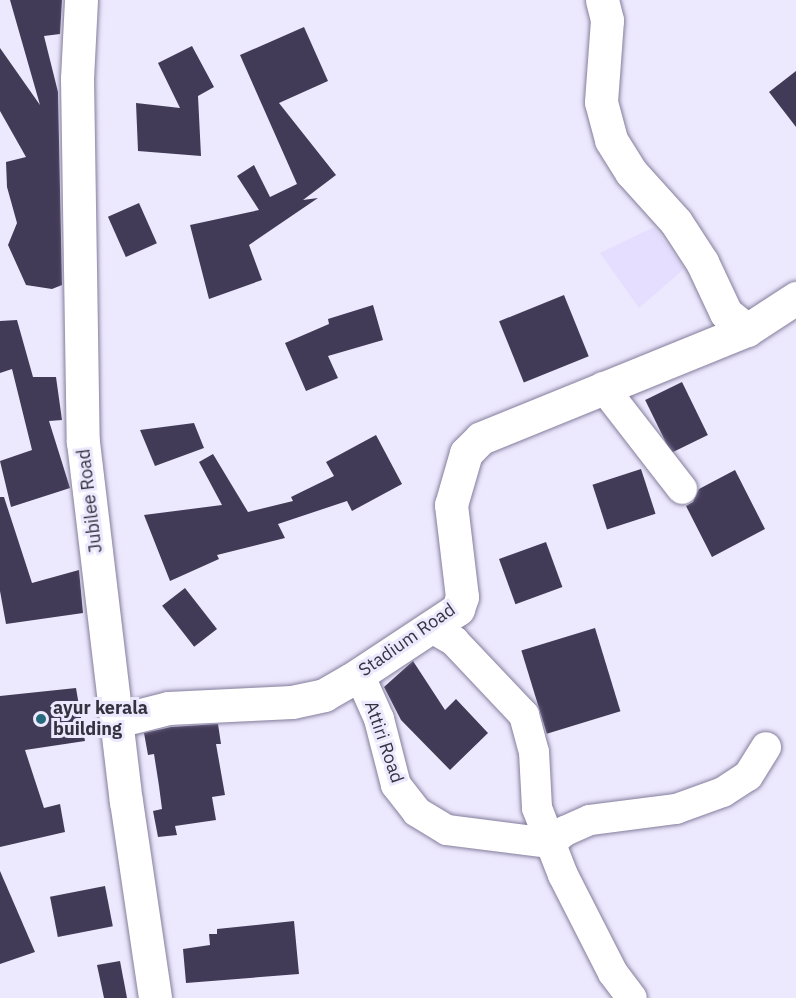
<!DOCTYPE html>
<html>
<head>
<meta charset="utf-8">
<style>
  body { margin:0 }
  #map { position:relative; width:796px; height:998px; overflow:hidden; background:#ece8fd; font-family:"IBM Plex Sans",sans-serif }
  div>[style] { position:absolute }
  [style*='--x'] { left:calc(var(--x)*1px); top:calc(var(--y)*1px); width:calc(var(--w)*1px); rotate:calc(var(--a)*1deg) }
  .built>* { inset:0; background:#e5deff }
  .building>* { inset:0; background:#423b57; transform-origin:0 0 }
  .roads { filter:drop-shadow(0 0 2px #847d9c) drop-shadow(0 0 2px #847d9c) }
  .minor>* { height:30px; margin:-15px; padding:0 15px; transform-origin:15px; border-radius:15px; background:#fff }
  .tertiary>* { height:33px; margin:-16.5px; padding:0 16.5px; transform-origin:16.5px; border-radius:16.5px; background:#fff }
  .secondary>* { height:33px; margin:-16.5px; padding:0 16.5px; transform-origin:16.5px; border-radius:16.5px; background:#fff }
  .dots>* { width:16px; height:16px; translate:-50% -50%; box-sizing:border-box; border:3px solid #ece8fd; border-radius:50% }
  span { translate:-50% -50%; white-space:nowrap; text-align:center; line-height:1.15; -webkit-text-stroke:6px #ece8fd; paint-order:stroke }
  .street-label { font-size:18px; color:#353240 }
  .poi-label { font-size:18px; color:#353240; font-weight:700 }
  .left { translate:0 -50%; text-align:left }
</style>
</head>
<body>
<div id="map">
  <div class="built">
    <i style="clip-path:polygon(654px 227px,684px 269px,639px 308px,600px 253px)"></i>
  </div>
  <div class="building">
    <i style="clip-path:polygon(10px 0,62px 0,60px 34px,44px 36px,58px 92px,62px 285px,52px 289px,26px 285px,8px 245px,17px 223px,7px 187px,6px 162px,26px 157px,0 111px,0 48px,40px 105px)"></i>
    <i style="clip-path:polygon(304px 27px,328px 81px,279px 103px,336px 175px,303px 200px,318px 198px,249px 245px,262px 280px,209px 299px,190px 225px,259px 210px,237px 176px,254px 165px,270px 197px,297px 184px,240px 55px)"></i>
    <i style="clip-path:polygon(192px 46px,214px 87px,198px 96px,201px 156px,138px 151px,136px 103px,180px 108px,158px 63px)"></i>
    <i style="clip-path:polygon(796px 71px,796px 127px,769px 92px)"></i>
    <i style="left:139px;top:203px;width:44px;height:34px;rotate:66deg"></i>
    <i style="left:564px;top:295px;width:66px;height:70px;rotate:68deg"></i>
    <i style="clip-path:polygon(373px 305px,383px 340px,328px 356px,338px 378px,306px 391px,285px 343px,329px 324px,328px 319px)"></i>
    <i style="clip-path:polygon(17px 320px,33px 377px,56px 377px,62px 420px,49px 421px,70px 488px,11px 507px,0 461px,32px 450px,12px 369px,0 373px,0 321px)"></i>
    <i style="left:682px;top:382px;width:59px;height:41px;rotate:64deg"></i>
    <i style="clip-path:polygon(194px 423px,204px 448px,155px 466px,140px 430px)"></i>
    <i style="clip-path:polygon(376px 435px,402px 484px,352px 511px,347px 501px,278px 524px,285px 538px,217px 555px,219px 559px,170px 581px,144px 515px,222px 505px,199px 462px,213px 454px,248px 512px,293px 501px,291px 497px,334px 476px,326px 462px)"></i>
    <i style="left:641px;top:469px;width:47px;height:51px;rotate:72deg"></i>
    <i style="clip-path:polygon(735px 470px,765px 529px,712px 557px,686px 506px,693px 502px,699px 489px)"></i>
    <i style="clip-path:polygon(0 497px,4px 497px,32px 583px,79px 570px,83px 613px,6px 624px,0 591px)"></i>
    <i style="left:546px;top:542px;width:48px;height:50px;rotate:70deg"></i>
    <i style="left:185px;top:588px;width:52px;height:29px;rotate:52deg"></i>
    <i style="left:595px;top:628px;width:87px;height:77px;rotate:73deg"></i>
    <i style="clip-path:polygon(413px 661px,445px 710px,456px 699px,488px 733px,450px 770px,401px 720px,384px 687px)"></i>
    <i style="clip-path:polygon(76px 688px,85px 741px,25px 750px,44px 808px,60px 804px,65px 832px,0 847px,0 696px)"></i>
    <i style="clip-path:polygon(218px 724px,221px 744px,216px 744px,225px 795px,212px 797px,216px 820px,175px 826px,177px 835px,158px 837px,153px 811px,162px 809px,159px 786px,154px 754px,148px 755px,144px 733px,171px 727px)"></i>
    <i style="clip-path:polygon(0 871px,35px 952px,0 964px)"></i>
    <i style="left:105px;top:886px;width:41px;height:56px;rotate:79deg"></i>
    <i style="clip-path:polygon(294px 921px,299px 974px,186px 983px,183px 949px,210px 945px,209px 934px,217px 934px,217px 929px)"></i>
    <i style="clip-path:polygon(120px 961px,127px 998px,104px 998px,97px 965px)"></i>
  </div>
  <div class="roads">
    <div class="minor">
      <i style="--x:603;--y:387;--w:129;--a:52.2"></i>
      <i style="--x:430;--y:627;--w:28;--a:30"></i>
      <i style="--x:454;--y:641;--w:102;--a:46.6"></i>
      <i style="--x:524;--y:715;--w:38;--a:75"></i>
      <i style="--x:534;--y:752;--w:56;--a:86.9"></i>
      <i style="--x:537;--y:808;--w:72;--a:68.8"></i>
      <i style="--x:563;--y:875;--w:110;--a:63"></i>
      <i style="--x:613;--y:973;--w:31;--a:53"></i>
      <i style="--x:359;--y:674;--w:49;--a:66"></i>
      <i style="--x:379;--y:719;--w:68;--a:75.6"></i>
      <i style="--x:396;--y:785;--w:34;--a:52"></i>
      <i style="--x:417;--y:812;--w:35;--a:31"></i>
      <i style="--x:447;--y:830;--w:104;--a:7.2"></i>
      <i style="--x:550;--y:843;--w:19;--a:-39"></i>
      <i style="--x:565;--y:831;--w:27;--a:-24"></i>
      <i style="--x:590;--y:820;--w:87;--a:-7.3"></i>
      <i style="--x:676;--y:809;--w:50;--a:-19.9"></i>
      <i style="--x:723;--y:792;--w:30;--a:-33"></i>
      <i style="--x:748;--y:776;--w:34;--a:-58"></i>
    </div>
    <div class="tertiary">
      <i style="--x:602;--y:0;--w:21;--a:76"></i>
      <i style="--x:607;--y:20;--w:82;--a:94.2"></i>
      <i style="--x:601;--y:102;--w:39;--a:75"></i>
      <i style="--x:611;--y:140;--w:38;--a:58"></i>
      <i style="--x:631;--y:172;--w:67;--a:48"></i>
      <i style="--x:676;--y:222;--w:48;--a:57"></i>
      <i style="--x:702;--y:262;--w:56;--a:64.8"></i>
      <i style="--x:726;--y:313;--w:27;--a:39"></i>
      <i style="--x:117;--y:721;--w:53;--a:-14.3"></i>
      <i style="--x:168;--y:708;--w:124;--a:-2.8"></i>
      <i style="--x:292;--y:702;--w:33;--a:-12"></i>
      <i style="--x:324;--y:695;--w:32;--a:-30"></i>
      <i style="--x:352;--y:679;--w:127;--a:-33.4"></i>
      <i style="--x:458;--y:609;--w:13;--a:-72"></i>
      <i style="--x:462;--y:597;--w:93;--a:-96.8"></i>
      <i style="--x:451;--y:505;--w:54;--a:-73.9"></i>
      <i style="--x:466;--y:453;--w:21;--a:-45"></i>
      <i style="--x:481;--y:438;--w:287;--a:-22.1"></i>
      <i style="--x:747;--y:330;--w:59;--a:-33.1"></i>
    </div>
    <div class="secondary">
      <i style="--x:81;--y:0;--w:78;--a:92.9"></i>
      <i style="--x:77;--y:78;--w:364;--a:89.1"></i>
      <i style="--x:83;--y:442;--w:362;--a:83.2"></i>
      <i style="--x:126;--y:801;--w:199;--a:81.6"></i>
    </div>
  </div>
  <div class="dots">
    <i style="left:41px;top:719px;background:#286a7d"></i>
  </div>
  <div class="street-label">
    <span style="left:90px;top:501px;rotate:-97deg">Jubilee Road</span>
    <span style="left:407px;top:640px;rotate:-35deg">Stadium Road</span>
    <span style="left:384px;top:742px;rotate:71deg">Attiri Road</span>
  </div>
  <div class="poi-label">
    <span class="left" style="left:53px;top:719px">ayur kerala<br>building</span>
  </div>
</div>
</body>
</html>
